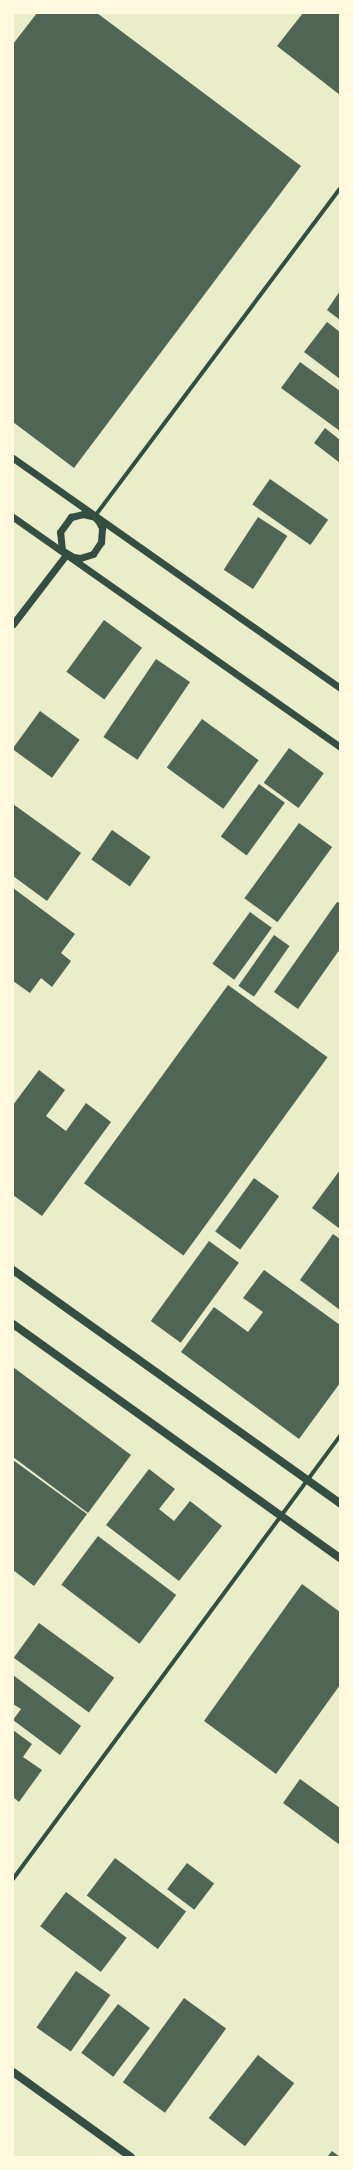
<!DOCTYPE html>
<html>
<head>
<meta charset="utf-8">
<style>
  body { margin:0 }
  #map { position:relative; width:353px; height:2170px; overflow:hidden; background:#e9edc9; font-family:Jost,sans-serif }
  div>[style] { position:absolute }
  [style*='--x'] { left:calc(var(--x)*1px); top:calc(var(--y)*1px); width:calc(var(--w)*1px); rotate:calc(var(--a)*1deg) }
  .building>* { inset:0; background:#4f6655; transform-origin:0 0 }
  .minor>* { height:4px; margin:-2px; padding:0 2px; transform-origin:2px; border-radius:2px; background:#344e41 }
  .tertiary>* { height:7px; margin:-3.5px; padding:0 3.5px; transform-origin:3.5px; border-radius:3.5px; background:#344e41 }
  .secondary>* { height:8px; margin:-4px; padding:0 4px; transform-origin:4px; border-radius:4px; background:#344e41 }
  span { translate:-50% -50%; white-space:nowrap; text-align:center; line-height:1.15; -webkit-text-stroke:4px #fefae0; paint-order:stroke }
  .frame { position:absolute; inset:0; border:14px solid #fefae0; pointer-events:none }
</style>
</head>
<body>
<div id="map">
  <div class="building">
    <i style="clip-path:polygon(37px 13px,97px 13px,301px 166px,74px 468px,13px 422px,13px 44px)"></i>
    <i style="clip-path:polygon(303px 13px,340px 13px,340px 95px,277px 46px)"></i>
    <i style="clip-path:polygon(340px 291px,340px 320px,327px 310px)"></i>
    <i style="clip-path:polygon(327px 322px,340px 332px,340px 379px,304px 352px)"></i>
    <i style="clip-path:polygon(300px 362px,340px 391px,340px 431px,281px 388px)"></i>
    <i style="clip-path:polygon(325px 428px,340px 440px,340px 463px,314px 443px)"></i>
    <i style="left:270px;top:479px;width:71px;height:31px;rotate:35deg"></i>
    <i style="left:258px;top:517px;width:35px;height:63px;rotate:33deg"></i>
    <i style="left:104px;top:620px;width:47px;height:64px;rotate:36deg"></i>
    <i style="left:156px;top:659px;width:41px;height:94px;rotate:34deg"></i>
    <i style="left:40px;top:711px;width:49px;height:47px;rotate:36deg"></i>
    <i style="left:202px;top:719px;width:70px;height:60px;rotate:36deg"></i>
    <i style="left:289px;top:748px;width:43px;height:43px;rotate:36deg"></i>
    <i style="left:259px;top:784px;width:32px;height:65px;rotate:36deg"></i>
    <i style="clip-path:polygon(13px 804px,81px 853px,47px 901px,13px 876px)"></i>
    <i style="left:299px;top:823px;width:41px;height:93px;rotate:36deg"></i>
    <i style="left:112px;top:830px;width:47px;height:36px;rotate:35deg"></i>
    <i style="clip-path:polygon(13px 888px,75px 934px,61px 953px,71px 961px,52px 987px,41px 978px,30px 993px,13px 981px)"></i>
    <i style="clip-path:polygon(337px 902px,340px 903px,340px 949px,298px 1009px,274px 992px)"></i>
    <i style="left:250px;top:912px;width:27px;height:64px;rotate:36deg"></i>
    <i style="left:274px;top:935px;width:19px;height:62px;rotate:35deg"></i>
    <i style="left:228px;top:985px;width:123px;height:245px;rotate:36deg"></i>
    <i style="clip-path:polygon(39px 1070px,65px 1090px,46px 1116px,66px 1131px,86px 1103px,111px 1122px,42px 1216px,13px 1195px,13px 1105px)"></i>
    <i style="clip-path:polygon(340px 1170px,340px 1229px,312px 1208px)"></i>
    <i style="left:254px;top:1178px;width:31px;height:66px;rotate:36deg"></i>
    <i style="clip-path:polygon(333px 1234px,340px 1239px,340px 1310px,300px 1280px)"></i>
    <i style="left:209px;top:1241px;width:37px;height:99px;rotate:36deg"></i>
    <i style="clip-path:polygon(264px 1270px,340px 1325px,340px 1383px,299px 1439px,181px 1352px,214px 1307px,248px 1332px,263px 1312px,243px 1298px)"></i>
    <i style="clip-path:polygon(13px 1367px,131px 1455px,88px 1513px,13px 1457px)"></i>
    <i style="clip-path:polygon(13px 1460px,87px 1514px,34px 1586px,13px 1570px)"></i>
    <i style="clip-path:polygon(149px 1469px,175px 1489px,159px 1509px,174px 1521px,190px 1501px,222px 1526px,179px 1581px,106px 1525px)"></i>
    <i style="left:98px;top:1536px;width:98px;height:61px;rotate:37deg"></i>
    <i style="clip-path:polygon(302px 1584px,340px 1612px,340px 1685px,276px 1774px,204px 1721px)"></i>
    <i style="left:39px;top:1623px;width:93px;height:43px;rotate:36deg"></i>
    <i style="clip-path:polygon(13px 1675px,81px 1726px,60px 1755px,13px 1720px,21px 1709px,13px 1704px)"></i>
    <i style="clip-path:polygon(13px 1730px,32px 1744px,23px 1757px,42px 1770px,19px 1802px,13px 1797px)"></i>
    <i style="clip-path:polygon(300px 1779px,340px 1808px,340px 1845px,283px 1803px)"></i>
    <i style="left:115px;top:1858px;width:89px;height:47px;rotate:37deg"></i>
    <i style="left:187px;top:1863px;width:34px;height:33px;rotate:37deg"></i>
    <i style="left:66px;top:1892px;width:76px;height:43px;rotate:37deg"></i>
    <i style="left:76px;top:1971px;width:42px;height:69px;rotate:35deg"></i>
    <i style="left:184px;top:1998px;width:52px;height:104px;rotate:36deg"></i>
    <i style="left:118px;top:2004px;width:40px;height:61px;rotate:37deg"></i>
    <i style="left:258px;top:2055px;width:46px;height:80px;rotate:38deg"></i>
    <i style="clip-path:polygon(332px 2151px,340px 2157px,327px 2157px)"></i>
  </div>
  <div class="minor">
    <i style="--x:95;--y:516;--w:409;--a:-53.2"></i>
    <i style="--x:13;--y:1879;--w:551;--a:-53.57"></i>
  </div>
  <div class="tertiary">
    <i style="--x:13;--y:458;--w:400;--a:35.1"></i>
    <i style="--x:83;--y:514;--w:12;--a:14"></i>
    <i style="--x:95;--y:517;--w:6;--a:51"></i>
    <i style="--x:99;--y:522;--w:7;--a:63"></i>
    <i style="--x:102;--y:528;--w:14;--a:94"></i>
    <i style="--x:101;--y:542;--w:14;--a:124"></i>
    <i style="--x:93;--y:554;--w:14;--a:163"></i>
    <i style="--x:80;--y:558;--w:7;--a:-172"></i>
    <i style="--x:73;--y:557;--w:13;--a:-148"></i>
    <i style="--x:62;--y:550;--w:18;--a:-96"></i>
    <i style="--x:60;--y:532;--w:19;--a:-54"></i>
    <i style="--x:71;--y:517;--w:12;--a:-14"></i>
    <i style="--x:13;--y:517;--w:400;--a:35.1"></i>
    <i style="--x:13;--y:624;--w:87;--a:-52.5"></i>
  </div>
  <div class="secondary">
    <i style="--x:13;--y:1270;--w:402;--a:35.5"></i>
    <i style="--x:13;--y:1324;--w:402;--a:35.6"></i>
    <i style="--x:13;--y:2072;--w:145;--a:35.8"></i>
  </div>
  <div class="frame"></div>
</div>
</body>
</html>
